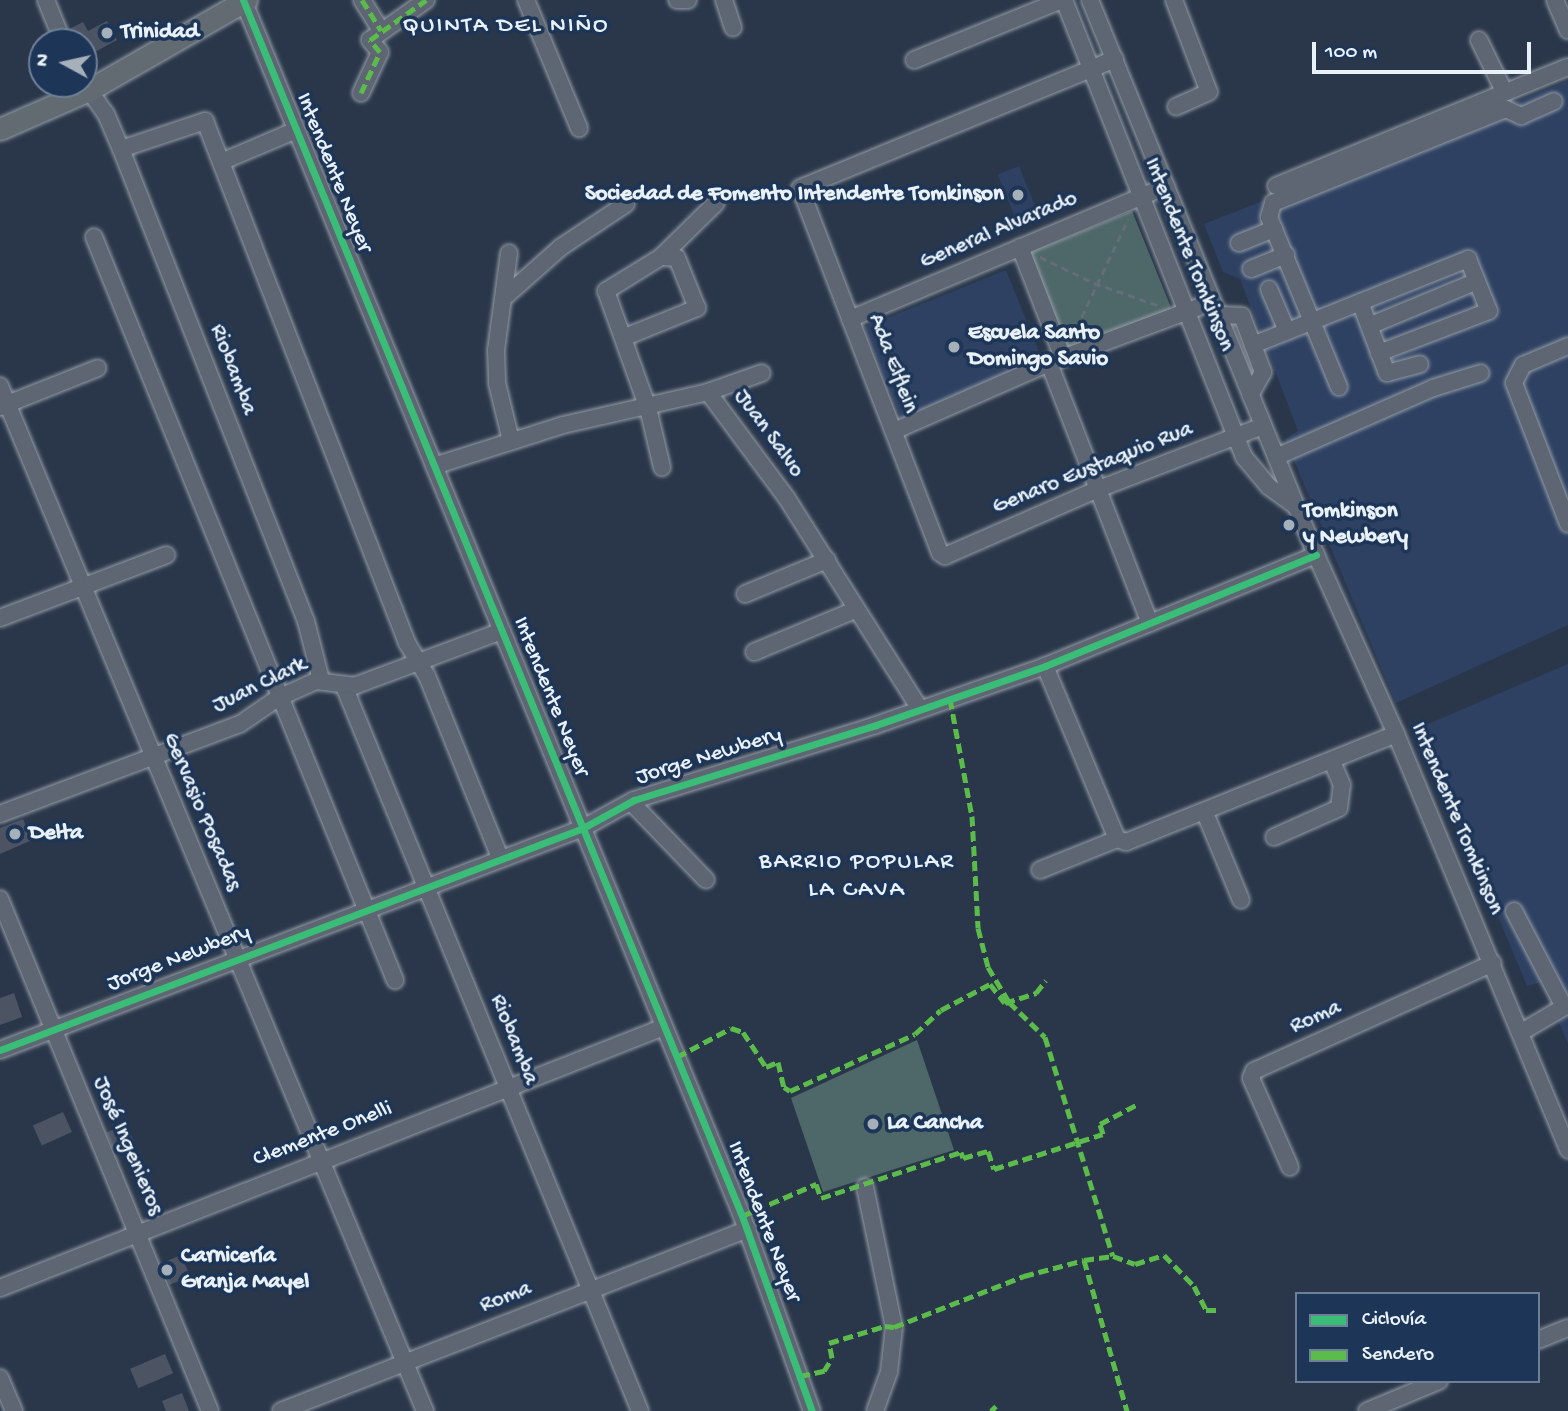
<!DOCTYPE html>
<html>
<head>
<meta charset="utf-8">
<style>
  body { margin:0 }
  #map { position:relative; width:1568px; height:1411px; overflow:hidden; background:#2a374a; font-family:"Gochi Hand",sans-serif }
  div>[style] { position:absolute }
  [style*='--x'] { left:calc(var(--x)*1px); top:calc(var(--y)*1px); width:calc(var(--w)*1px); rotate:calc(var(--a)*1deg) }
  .built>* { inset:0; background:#2e4162; transform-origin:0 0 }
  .green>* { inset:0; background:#4e6768; transform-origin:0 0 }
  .building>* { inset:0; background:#4c5464; transform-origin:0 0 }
  .path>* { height:2.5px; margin-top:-1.25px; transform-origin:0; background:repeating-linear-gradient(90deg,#656d78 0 7px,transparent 0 12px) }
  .roads { filter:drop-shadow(0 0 2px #959da7) drop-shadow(0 0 2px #959da7) }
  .minor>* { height:16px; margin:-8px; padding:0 8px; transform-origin:8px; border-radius:8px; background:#5d6672 }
  .major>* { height:21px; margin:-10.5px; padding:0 10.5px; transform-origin:10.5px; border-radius:10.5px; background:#636b72 }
  .quiet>* { height:5px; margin-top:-2.5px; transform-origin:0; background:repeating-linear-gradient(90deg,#5cbc4b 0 10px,transparent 0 15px) }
  .cycleway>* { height:7px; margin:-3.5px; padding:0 3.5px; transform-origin:3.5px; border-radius:3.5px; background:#3abd76 }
  .dots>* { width:19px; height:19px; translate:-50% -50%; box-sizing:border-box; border:4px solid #1d3557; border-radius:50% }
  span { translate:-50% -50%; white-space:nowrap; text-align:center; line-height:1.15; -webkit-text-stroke:7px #1d3557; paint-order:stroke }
  .poi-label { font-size:23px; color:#e8f1f8; font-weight:700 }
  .left { translate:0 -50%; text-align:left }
  .right { translate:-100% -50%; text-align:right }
  .street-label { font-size:23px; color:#e8f1f8 }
  .neighbourhood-label { font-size:24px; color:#e8f1f8; letter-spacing:2px }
  .legend { position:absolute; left:1295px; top:1292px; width:245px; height:91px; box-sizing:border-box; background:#1d3557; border:2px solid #6e8097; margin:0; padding:9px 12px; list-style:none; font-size:21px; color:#e8f1f8 }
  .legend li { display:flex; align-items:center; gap:14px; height:35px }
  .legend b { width:35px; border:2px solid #6e8097 }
  .north { position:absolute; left:28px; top:28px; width:70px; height:70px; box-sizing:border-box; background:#1d3557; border:2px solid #6e8097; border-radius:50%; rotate:278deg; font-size:19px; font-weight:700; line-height:28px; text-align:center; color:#e8f1f8 }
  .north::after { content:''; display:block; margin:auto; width:24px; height:32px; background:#a6b0bb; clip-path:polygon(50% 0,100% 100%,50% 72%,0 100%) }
  .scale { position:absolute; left:1312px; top:42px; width:219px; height:32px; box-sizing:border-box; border:4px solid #e8f1f8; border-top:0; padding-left:9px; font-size:21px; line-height:24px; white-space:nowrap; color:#e8f1f8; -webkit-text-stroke:5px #1d3557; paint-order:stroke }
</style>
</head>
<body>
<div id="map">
  <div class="built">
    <i style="clip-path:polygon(1568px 81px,1568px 625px,1396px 703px,1285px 439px,1298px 431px,1240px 279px,1223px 272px,1204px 224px)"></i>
    <i style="left:1019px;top:166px;width:51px;height:23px;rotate:68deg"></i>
    <i style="left:1006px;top:270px;width:103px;height:153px;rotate:68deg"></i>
    <i style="clip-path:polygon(1568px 664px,1568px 1044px,1542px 982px,1527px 986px,1419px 728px)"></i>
  </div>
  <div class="green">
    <i style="left:1132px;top:211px;width:111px;height:125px;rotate:68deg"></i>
    <i style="clip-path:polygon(917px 1040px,954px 1150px,823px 1192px,791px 1098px)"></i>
  </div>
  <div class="building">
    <i style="clip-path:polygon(107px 21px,117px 40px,84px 58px,84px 42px,73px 42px,69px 29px,83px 22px,88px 31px)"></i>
    <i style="clip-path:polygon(23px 819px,32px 840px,0 854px,0 828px)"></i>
    <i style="clip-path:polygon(14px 993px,22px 1017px,0 1025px,0 998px)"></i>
    <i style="left:63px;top:1112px;width:22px;height:33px;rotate:66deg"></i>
    <i style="left:127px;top:1124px;width:22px;height:22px;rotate:68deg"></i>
    <i style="left:181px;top:1255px;width:23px;height:22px;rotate:67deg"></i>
    <i style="left:165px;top:1354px;width:21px;height:38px;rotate:67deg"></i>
    <i style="clip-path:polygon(182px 1393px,189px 1411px,166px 1411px,162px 1401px)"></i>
  </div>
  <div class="path">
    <i style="--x:1040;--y:257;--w:60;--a:25.7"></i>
    <i style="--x:1094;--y:283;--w:70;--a:19.2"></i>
    <i style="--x:1071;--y:339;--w:133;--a:-64.6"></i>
  </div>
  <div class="roads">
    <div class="minor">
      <i style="--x:46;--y:0;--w:45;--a:68"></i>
      <i style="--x:243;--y:0;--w:1314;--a:67.69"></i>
      <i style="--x:742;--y:1216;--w:207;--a:70.3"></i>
      <i style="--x:362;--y:0;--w:36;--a:58"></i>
      <i style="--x:526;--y:0;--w:139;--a:67.5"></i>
      <i style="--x:677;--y:0;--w:11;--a:0"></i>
      <i style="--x:724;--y:0;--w:29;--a:72"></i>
      <i style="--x:1064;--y:0;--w:491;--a:68.5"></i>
      <i style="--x:1244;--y:457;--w:38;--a:50"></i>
      <i style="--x:1268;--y:486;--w:34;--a:36"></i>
      <i style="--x:1090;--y:0;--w:599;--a:67.84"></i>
      <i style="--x:1316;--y:555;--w:196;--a:65.9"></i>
      <i style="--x:1396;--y:734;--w:450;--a:67.5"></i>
      <i style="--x:1174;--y:0;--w:98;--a:69.2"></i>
      <i style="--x:1209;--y:92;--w:36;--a:156"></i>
      <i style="--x:1555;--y:0;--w:33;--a:67"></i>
      <i style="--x:1479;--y:40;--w:57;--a:63.9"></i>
      <i style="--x:1115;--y:59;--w:340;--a:157.7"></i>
      <i style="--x:800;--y:188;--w:391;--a:69"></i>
      <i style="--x:940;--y:553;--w:6;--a:31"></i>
      <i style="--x:945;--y:556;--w:165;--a:-23.6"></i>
      <i style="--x:1096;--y:490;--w:179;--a:-21"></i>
      <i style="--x:914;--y:60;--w:160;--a:-22.1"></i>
      <i style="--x:84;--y:83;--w:38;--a:55"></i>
      <i style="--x:106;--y:114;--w:38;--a:67"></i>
      <i style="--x:121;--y:149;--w:507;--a:68.6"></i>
      <i style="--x:306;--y:621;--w:61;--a:75.7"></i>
      <i style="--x:361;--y:93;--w:45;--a:-65.1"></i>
      <i style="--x:380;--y:52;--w:16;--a:-130"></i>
      <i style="--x:370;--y:40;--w:69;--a:-35.5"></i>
      <i style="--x:121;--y:149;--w:89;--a:-18.4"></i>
      <i style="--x:205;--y:121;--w:560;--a:68.84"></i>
      <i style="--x:407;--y:643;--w:39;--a:59"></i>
      <i style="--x:427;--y:676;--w:196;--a:68.1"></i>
      <i style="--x:221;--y:162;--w:79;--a:-23"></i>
      <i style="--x:1276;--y:186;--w:315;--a:-22.2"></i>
      <i style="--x:94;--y:237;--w:802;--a:67.95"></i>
      <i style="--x:1239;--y:243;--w:38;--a:-22"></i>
      <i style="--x:1020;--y:247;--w:119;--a:68.8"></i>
      <i style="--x:509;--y:253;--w:98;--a:97.6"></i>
      <i style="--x:496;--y:350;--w:33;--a:88"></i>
      <i style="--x:497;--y:383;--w:60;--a:76.4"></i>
      <i style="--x:661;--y:257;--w:77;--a:-44.5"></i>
      <i style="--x:1251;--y:269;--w:38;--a:-22"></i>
      <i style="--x:1269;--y:289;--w:46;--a:66.8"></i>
      <i style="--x:507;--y:295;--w:72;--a:-41.6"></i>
      <i style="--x:561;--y:247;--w:78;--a:-33.5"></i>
      <i style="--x:1360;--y:302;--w:76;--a:69.2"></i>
      <i style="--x:1387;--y:373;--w:34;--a:-15"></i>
      <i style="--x:1218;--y:315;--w:24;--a:2"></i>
      <i style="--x:1242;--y:316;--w:60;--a:69.4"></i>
      <i style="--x:1263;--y:372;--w:26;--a:119"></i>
      <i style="--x:850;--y:319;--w:343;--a:-22.8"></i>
      <i style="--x:1369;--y:326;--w:117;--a:-22.6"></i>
      <i style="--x:625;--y:337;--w:78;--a:-21.9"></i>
      <i style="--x:697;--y:308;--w:54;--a:-111.8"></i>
      <i style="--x:677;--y:258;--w:16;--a:-176"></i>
      <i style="--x:661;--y:257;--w:65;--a:148.3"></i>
      <i style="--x:606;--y:291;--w:124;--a:70.3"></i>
      <i style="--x:648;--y:408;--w:61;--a:76.7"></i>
      <i style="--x:1253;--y:345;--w:232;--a:-21.8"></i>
      <i style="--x:1468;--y:259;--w:56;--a:68"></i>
      <i style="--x:1489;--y:311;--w:118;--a:159.1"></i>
      <i style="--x:1568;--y:346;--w:49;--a:157.1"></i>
      <i style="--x:1523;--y:365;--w:20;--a:117"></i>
      <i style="--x:1514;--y:383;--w:151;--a:69"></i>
      <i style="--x:1049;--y:363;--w:279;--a:68.8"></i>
      <i style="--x:0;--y:386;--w:1110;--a:67.48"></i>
      <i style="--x:1339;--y:387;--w:184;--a:-112.4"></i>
      <i style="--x:1269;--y:217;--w:15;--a:-74"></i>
      <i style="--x:1273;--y:203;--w:251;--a:-22"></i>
      <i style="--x:1506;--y:109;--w:17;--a:25"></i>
      <i style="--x:1521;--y:116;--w:36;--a:-24"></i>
      <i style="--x:708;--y:392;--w:57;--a:-19.4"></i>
      <i style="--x:0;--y:407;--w:105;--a:-21.7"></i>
      <i style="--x:894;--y:431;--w:169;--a:-23.7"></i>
      <i style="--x:1049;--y:363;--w:174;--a:-20.5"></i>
      <i style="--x:1276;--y:457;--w:171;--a:-23.7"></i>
      <i style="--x:1433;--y:388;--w:50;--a:-17.4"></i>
      <i style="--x:434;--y:466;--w:135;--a:-17.6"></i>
      <i style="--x:563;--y:425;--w:149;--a:-12.8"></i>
      <i style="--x:708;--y:392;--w:131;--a:53.4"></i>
      <i style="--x:786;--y:497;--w:251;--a:57.7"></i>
      <i style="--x:745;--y:594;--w:89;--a:-22.5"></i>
      <i style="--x:0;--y:618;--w:178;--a:-20.7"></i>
      <i style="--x:754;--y:652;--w:109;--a:-22.6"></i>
      <i style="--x:1045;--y:666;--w:187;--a:67.4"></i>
      <i style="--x:1117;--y:839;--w:9;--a:18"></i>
      <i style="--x:1126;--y:842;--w:291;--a:-21.8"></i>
      <i style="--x:344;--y:686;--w:783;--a:67.79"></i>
      <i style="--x:631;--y:802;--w:108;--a:46.1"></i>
      <i style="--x:1205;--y:813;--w:94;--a:67.5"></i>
      <i style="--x:0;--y:814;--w:256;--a:-20.6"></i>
      <i style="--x:240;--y:724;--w:46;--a:-34.4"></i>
      <i style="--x:278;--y:698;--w:42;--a:-24.1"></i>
      <i style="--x:316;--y:681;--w:38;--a:7"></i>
      <i style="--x:354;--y:686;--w:158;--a:-20.4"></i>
      <i style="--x:1274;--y:837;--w:71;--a:-24"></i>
      <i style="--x:1339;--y:808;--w:23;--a:-83"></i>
      <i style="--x:1342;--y:785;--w:26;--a:-113"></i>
      <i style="--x:1040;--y:870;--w:83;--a:-21.9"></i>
      <i style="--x:0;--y:899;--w:553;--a:67.7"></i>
      <i style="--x:1514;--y:911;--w:108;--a:62.5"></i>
      <i style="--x:1564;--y:1007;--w:51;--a:149.4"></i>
      <i style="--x:0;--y:1050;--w:624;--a:-20.85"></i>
      <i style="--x:583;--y:828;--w:58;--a:-28.8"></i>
      <i style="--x:634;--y:800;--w:253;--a:-17.2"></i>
      <i style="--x:876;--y:725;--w:179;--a:-19.2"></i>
      <i style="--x:1045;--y:666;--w:293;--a:-22.3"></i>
      <i style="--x:1290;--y:1167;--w:97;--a:-113.7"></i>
      <i style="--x:1251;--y:1078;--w:8;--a:-67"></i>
      <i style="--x:1254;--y:1071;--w:262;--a:-24.3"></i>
      <i style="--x:865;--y:1187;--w:143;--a:78.3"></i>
      <i style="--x:894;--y:1327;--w:45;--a:96.3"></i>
      <i style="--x:889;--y:1372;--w:41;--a:109.7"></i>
      <i style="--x:0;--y:1288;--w:713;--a:-21.46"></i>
      <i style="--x:1538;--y:1340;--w:32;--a:-22"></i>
      <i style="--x:0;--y:1378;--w:36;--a:67"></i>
      <i style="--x:281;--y:1411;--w:501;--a:-21.29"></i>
      <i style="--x:1367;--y:1411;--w:78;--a:-22.6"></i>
    </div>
    <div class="major">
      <i style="--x:0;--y:129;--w:97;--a:-23.7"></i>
      <i style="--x:89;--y:90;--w:181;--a:-29.8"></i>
    </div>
  </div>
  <div class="quiet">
    <i style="--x:362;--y:0;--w:36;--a:58"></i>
    <i style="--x:361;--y:93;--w:45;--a:-65.1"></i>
    <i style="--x:380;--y:52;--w:16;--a:-130"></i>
    <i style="--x:370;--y:40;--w:69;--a:-35.5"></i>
    <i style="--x:950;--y:699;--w:119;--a:79.4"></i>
    <i style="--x:972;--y:816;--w:112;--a:86.9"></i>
    <i style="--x:978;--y:928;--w:40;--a:75.6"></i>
    <i style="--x:988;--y:967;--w:41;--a:59"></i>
    <i style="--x:1009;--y:1002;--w:50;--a:44.2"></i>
    <i style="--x:1045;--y:1037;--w:229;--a:72.8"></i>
    <i style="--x:677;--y:1057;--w:61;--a:-28.2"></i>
    <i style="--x:731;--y:1028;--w:13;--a:18"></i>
    <i style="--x:743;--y:1032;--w:42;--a:56.7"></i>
    <i style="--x:766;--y:1067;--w:13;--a:-23"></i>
    <i style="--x:778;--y:1062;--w:26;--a:77"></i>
    <i style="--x:784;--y:1087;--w:7;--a:34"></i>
    <i style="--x:790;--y:1091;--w:137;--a:-24.5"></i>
    <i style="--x:915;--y:1034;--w:35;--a:-43"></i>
    <i style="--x:941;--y:1010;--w:55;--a:-28"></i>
    <i style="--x:990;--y:984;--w:24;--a:52"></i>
    <i style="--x:1005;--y:1003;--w:33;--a:-18"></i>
    <i style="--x:1036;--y:993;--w:16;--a:-52"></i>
    <i style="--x:742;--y:1216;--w:81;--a:-23.4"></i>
    <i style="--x:816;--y:1184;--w:15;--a:70"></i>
    <i style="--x:821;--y:1198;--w:147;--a:-18.2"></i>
    <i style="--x:961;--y:1152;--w:6;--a:72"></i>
    <i style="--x:963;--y:1158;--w:26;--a:-16"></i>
    <i style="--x:988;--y:1151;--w:19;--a:72"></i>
    <i style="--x:994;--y:1169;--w:114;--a:-17.8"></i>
    <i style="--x:1103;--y:1134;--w:10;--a:-107"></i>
    <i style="--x:1100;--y:1124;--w:41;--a:-27.8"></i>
    <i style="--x:1084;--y:1260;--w:157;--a:74.1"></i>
    <i style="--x:800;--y:1376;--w:25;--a:-12"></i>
    <i style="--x:824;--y:1371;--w:15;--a:-58"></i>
    <i style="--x:832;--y:1358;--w:15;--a:-101"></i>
    <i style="--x:829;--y:1343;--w:59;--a:-16.9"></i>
    <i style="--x:885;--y:1326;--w:9;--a:6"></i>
    <i style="--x:894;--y:1327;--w:140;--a:-21.4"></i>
    <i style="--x:1024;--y:1276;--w:62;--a:-14.9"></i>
    <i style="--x:1084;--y:1260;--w:29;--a:-8"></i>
    <i style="--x:1113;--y:1256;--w:23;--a:20"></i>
    <i style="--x:1135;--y:1264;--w:30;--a:-17"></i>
    <i style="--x:1164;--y:1255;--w:43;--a:45.9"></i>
    <i style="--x:1194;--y:1286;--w:27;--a:63"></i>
    <i style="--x:1206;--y:1310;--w:15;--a:0"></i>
    <i style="--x:991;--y:1411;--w:7;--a:-45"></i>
  </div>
  <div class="cycleway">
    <i style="--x:243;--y:0;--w:1314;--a:67.69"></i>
    <i style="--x:742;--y:1216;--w:207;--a:70.3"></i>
    <i style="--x:0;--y:1050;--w:624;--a:-20.85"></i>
    <i style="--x:583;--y:828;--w:58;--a:-28.8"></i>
    <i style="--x:634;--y:800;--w:253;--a:-17.2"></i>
    <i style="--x:876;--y:725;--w:179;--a:-19.2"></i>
    <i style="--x:1045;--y:666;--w:293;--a:-22.3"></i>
  </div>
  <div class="dots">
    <i style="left:107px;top:33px;background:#a6b0bb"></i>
    <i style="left:1018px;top:195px;background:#a6b0bb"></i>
    <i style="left:954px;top:347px;background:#a6b0bb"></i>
    <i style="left:1289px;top:525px;background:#a6b0bb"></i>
    <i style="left:15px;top:834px;background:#a6b0bb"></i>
    <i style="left:873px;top:1124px;background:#a6b0bb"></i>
    <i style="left:167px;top:1270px;background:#a6b0bb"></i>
  </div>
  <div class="poi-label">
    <span class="left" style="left:121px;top:33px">Trinidad</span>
    <span class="right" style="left:1004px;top:195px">Sociedad de Fomento Intendente Tomkinson</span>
    <span class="left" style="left:968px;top:347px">Escuela Santo<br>Domingo Savio</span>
    <span class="left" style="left:1303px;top:525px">Tomkinson<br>y Newbery</span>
    <span class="left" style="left:29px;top:834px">Delta</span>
    <span class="left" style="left:887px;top:1124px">La Cancha</span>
    <span class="left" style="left:181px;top:1270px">Carnicería<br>Granja Mayel</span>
  </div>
  <div class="street-label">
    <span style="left:333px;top:173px;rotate:68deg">Intendente Neyer</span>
    <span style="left:999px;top:231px;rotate:-23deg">General Alvarado</span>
    <span style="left:1188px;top:255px;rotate:68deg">Intendente Tomkinson</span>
    <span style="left:892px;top:364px;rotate:69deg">Ada Elflein</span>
    <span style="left:232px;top:370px;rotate:69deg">Riobamba</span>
    <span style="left:768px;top:434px;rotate:54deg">Juan Salvo</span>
    <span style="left:1093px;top:469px;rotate:-22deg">Genaro Eustaquio Rua</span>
    <span style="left:260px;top:686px;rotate:-26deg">Juan Clark</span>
    <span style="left:550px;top:697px;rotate:68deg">Intendente Neyer</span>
    <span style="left:709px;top:757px;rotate:-17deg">Jorge Newbery</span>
    <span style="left:201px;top:812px;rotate:67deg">Gervasio Posadas</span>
    <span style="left:1456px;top:819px;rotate:67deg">Intendente Tomkinson</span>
    <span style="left:179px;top:959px;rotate:-21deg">Jorge Newbery</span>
    <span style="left:1316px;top:1018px;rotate:-24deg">Roma</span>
    <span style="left:513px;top:1040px;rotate:68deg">Riobamba</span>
    <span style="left:323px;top:1135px;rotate:-21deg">Clemente Onelli</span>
    <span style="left:127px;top:1146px;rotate:67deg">José Ingenieros</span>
    <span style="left:763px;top:1222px;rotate:69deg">Intendente Neyer</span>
    <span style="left:506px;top:1298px;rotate:-21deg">Roma</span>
  </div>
  <div class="neighbourhood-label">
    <span style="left:506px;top:27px">QUINTA DEL NIÑO</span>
    <span style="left:857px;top:877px">BARRIO POPULAR<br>LA CAVA</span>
  </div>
  <ul class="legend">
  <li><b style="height:9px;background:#3abd76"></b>Ciclovía</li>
  <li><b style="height:9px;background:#5cbc4b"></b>Sendero</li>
  </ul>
  <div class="north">N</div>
  <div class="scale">100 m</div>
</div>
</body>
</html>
